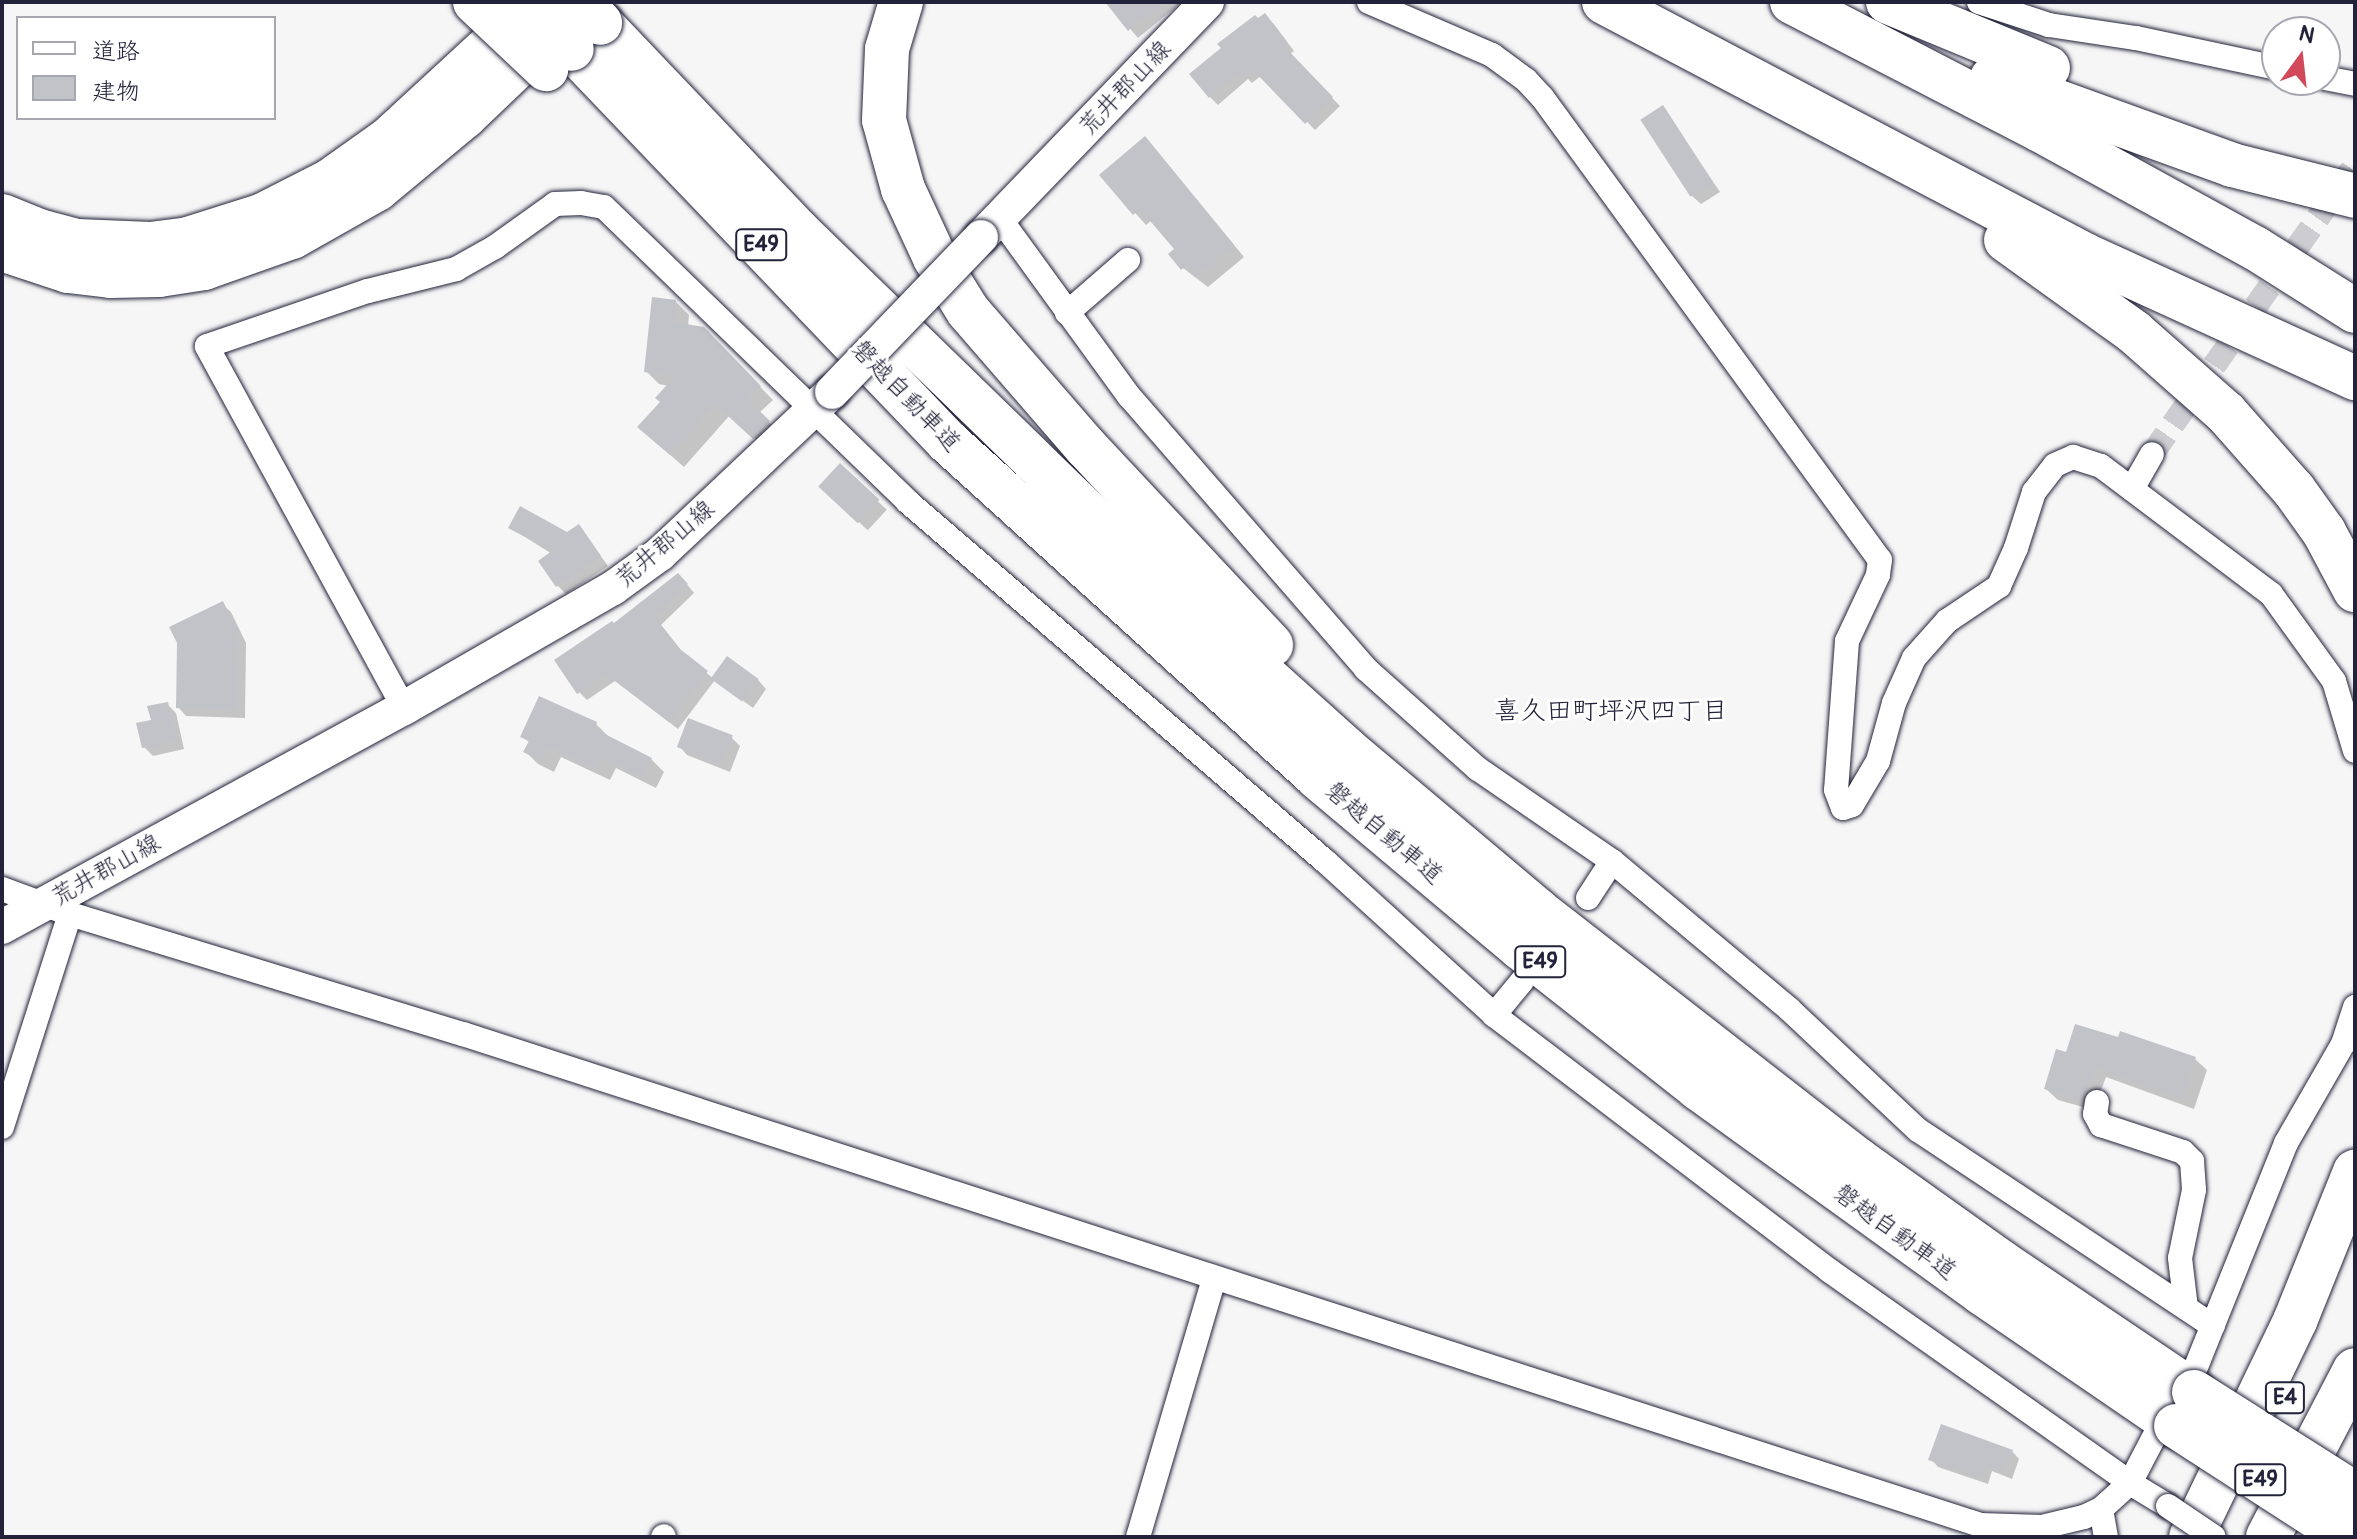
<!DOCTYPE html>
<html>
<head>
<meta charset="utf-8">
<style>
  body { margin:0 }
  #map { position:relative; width:2357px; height:1539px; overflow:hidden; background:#f6f6f7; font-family:Pangolin,"Klee One",sans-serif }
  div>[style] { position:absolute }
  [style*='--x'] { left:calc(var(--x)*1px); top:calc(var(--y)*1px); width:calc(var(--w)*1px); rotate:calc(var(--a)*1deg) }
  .shadow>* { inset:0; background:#0003; transform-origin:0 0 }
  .building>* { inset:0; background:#c2c2c9; transform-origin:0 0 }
  .minor-tunnel>* { height:24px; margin-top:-12px; transform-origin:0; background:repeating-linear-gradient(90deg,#ccccd1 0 24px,transparent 0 36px) }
  .roads { filter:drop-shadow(0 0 2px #22223b) drop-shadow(0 0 2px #22223b) }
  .minor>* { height:24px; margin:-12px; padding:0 12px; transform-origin:12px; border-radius:12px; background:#fff }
  .secondary>* { height:34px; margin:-17px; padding:0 17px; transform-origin:17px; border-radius:17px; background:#fff }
  .motorway>* { height:44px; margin:-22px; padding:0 22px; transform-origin:22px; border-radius:22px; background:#fff }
  .bridges { filter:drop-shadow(0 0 2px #22223b) drop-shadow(0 0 2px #22223b) }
  .minor-bridge>* { height:24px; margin:-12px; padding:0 12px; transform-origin:12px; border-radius:12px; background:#fff }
  .secondary-bridge>* { height:34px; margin:-17px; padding:0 17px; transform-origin:17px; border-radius:17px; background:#fff }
  .motorway-bridge>* { height:44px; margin:-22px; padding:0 22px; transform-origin:22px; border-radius:22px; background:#fff }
  span { translate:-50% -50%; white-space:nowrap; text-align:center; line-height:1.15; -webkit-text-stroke:6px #fff; paint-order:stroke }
  .shield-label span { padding:2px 6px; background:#fff; border:2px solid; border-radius:6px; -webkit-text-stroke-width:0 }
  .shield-label { font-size:22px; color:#22223b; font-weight:700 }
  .street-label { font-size:24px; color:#22223b }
  .neighbourhood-label { font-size:26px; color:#22223b }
  .frame { position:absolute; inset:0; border:4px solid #22223b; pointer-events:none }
  .legend { position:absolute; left:16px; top:16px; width:260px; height:104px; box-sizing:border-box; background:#fff; border:2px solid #a7a7b1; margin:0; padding:10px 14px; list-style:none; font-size:24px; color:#22223b }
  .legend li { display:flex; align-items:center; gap:16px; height:40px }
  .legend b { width:40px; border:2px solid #a7a7b1 }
  .north { position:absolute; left:2261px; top:16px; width:80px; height:80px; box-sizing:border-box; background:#fff; border:2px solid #a7a7b1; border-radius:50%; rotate:15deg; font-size:22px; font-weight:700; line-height:32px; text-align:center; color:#22223b }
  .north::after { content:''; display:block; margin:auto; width:28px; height:36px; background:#d1495b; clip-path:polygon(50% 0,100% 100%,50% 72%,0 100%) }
</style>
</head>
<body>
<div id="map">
  <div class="shadow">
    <i style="clip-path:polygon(1118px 2px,1182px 2px,1138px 38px,1112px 7px)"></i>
    <i style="clip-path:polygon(1273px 23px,1294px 51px,1290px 54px,1340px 106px,1315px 130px,1262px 75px,1252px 83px,1248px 79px,1218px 105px,1210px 97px)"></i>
    <i style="clip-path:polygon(1663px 108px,1720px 192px,1701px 204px,1692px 196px)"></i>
    <i style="clip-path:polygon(1156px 150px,1244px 257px,1208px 287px,1183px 268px,1176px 249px,1152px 220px,1146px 225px,1102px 176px)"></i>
    <i style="clip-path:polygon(676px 302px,689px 315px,688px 326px,703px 328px,773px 400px,759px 413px,782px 435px,767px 450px,730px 415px,684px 467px,653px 440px,669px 386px,659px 384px,646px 371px)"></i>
    <i style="left:840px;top:466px;width:64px;height:28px;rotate:43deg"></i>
    <i style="clip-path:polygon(579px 526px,608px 566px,566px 594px,557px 585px,552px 554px,511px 528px,567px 534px)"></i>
    <i style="clip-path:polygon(686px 583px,694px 593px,661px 625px,684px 654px,714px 679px,758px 680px,766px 689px,753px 708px,715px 680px,678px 729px,615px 681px,587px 700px,579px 692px,614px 626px)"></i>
    <i style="clip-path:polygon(222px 604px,231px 612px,246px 643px,245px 718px,186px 716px,178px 707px)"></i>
    <i style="clip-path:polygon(167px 704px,176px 713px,184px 749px,153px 756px,144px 747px)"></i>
    <i style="clip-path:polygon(596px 724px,609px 737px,651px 759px,664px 772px,656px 788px,616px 768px,610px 780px,561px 757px,554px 772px,538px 764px,526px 752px,530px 743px,522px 736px)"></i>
    <i style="clip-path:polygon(731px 737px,740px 746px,730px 772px,687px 755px,679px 746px)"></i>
    <i style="clip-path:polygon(2068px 1054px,2195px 1059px,2207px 1070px,2194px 1109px,2106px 1077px,2094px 1110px,2058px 1100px,2046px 1089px)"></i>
    <i style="clip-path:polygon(2012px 1451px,2019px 1459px,2012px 1479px,1992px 1471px,1988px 1484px,1938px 1467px,1931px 1459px)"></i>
  </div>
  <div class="building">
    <i style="clip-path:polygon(1105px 2px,1163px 2px,1128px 31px)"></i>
    <i style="clip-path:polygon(1265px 13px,1287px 42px,1283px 45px,1333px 97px,1305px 124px,1252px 69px,1243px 76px,1239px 72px,1209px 98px,1189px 74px,1221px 48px,1217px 44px,1255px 15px,1258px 18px)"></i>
    <i style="left:1663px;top:105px;width:92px;height:27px;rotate:57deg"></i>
    <i style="clip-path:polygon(1145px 136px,1234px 245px,1195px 277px,1186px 266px,1181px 270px,1168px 254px,1174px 249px,1140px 209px,1133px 215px,1099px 175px)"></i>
    <i style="clip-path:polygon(652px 297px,676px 300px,674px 322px,704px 327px,761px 386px,747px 399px,770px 421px,753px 439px,715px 404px,670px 455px,637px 427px,660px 402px,655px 398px,675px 376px,644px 372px)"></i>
    <i style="left:840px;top:463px;width:54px;height:32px;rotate:43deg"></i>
    <i style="clip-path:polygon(520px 506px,567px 532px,579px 524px,601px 556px,556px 587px,538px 561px,552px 551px,508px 528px)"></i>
    <i style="clip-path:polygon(678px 573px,688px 584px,654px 616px,680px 649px,708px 671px,669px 722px,606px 674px,577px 694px,554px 660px,612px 621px,614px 623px)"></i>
    <i style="clip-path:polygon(223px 601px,238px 633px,237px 710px,176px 708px,177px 643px,169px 627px)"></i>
    <i style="left:727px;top:656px;width:39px;height:28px;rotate:36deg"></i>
    <i style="clip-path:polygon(539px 696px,597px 722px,595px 729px,652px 758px,643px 777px,603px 757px,597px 769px,548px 746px,541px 761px,523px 752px,529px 741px,520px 737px)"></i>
    <i style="clip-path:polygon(168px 702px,177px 741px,142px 748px,136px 723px,151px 720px,147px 706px)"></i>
    <i style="left:688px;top:718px;width:48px;height:31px;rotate:21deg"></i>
    <i style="clip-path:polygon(2075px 1024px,2118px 1037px,2120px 1031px,2196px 1057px,2182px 1099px,2095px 1067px,2082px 1100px,2044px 1089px,2056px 1049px,2066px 1052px)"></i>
    <i style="clip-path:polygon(1941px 1424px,2013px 1450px,2004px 1472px,1985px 1465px,1980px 1478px,1928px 1460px)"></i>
  </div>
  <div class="minor-tunnel">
    <i style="--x:2152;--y:454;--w:353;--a:-54.9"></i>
  </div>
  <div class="roads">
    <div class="minor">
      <i style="--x:1369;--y:2;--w:134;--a:23.3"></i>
      <i style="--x:1492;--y:55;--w:42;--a:36.3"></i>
      <i style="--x:1526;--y:80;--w:23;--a:47"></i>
      <i style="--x:1542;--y:97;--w:573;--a:53.87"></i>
      <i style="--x:1880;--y:560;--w:15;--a:98"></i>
      <i style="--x:1878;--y:575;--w:73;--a:115.2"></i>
      <i style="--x:1847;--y:641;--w:149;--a:94.2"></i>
      <i style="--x:1836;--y:790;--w:19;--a:69"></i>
      <i style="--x:1843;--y:808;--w:9;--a:-18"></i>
      <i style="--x:1852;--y:805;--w:51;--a:-59.4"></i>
      <i style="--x:1878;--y:761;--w:60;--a:-74.6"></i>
      <i style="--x:1894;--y:703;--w:49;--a:-66"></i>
      <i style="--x:1914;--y:658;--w:50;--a:-48.3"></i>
      <i style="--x:1947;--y:621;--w:63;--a:-33.9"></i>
      <i style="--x:1999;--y:586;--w:42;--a:-65.9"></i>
      <i style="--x:2016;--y:548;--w:59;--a:-72.2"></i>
      <i style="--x:2034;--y:492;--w:34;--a:-52"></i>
      <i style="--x:2055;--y:465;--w:20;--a:-24"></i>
      <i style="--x:2073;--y:457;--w:29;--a:18"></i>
      <i style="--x:2101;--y:466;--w:213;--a:37"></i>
      <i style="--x:2271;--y:594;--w:107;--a:54.1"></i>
      <i style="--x:2334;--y:681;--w:73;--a:73.3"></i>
      <i style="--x:1979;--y:2;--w:74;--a:18.2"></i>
      <i style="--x:2049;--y:25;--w:88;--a:8.5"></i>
      <i style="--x:2136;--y:38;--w:144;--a:12"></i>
      <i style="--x:2325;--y:78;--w:31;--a:11"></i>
      <i style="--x:1001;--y:220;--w:218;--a:54"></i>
      <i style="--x:1129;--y:396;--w:362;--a:49"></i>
      <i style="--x:1366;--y:669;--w:150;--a:41.8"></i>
      <i style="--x:1478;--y:769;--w:163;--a:34.5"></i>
      <i style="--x:1612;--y:861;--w:232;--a:39.9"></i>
      <i style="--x:1790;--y:1010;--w:175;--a:43.2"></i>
      <i style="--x:1918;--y:1130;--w:354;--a:33.6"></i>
      <i style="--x:1067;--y:313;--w:81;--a:-41"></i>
      <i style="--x:2132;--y:489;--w:40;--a:-60.3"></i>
      <i style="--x:404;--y:708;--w:412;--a:-118.6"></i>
      <i style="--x:207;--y:346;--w:170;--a:-18.9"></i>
      <i style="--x:368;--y:291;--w:91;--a:-14"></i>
      <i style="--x:456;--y:269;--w:45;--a:-29.4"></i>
      <i style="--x:495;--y:247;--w:74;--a:-35.6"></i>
      <i style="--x:555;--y:204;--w:26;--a:-2"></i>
      <i style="--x:581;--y:203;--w:23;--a:10"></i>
      <i style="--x:604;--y:207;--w:424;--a:44.1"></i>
      <i style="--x:908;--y:502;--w:550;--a:40.73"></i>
      <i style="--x:1325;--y:861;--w:229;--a:42.3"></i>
      <i style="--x:1494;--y:1015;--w:422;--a:37.3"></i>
      <i style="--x:1830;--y:1271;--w:367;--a:35.2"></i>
      <i style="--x:2130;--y:1483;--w:44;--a:31.2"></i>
      <i style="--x:2;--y:889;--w:72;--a:20.2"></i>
      <i style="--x:70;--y:914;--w:411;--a:17"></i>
      <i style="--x:463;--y:1034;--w:1594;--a:17.93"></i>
      <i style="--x:1980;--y:1525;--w:62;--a:1.8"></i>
      <i style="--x:2042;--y:1527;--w:43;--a:-13.4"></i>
      <i style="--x:2084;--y:1517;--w:19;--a:-25"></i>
      <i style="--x:2101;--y:1509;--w:39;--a:-42"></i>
      <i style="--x:2130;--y:1483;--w:52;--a:-62.4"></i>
      <i style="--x:1588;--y:898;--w:44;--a:-57"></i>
      <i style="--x:1494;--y:1015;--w:44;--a:-50.5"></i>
      <i style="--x:2097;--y:1102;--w:12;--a:99"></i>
      <i style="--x:2095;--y:1114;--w:13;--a:61"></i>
      <i style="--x:2101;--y:1125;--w:86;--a:18.2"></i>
      <i style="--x:2183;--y:1152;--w:13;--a:45"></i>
      <i style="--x:2192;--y:1161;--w:29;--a:86"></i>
      <i style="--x:2194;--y:1190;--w:69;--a:101.6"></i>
      <i style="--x:2180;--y:1258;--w:50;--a:83.2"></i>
      <i style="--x:2;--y:1127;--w:224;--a:-72.3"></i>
      <i style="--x:2196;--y:1367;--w:241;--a:-68.1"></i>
      <i style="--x:2286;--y:1143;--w:114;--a:-60.1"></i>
      <i style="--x:2343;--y:1044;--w:39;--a:-72"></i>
      <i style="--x:2101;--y:1509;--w:28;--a:80"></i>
      <i style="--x:663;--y:1537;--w:1;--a:-45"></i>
      <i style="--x:1138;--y:1537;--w:270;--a:-73.6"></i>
    </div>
    <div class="secondary">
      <i style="--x:981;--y:237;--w:326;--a:-46.1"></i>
      <i style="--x:2;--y:927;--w:458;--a:-28.6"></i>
      <i style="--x:404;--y:708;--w:241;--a:-29.9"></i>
      <i style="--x:613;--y:588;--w:58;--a:-35.9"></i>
      <i style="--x:660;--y:554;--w:236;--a:-43.3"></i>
    </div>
    <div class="motorway">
      <i style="--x:901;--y:2;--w:49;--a:106.6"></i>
      <i style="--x:887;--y:49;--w:71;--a:92.4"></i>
      <i style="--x:884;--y:120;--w:72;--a:74.6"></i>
      <i style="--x:903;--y:189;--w:76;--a:65.1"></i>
      <i style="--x:935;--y:258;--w:62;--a:58.1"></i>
      <i style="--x:968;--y:311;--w:180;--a:49.1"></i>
      <i style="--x:1086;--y:447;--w:271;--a:46.9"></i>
      <i style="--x:1604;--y:2;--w:543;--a:27.74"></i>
      <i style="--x:2085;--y:255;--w:297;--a:24.5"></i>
      <i style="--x:1792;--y:2;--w:279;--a:27.3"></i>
      <i style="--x:2040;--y:130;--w:245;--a:28.8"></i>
      <i style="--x:2255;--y:248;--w:118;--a:32.2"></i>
      <i style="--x:1888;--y:2;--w:173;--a:22.4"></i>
      <i style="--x:600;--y:23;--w:287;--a:46.4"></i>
      <i style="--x:798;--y:231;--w:481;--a:44.2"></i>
      <i style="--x:1143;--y:566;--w:273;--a:42"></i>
      <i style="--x:1346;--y:749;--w:250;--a:40.1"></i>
      <i style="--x:1537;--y:910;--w:407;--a:37.9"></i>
      <i style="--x:1858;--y:1160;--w:176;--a:35.5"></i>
      <i style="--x:2001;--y:1262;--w:233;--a:34"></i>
      <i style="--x:572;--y:49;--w:544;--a:46.27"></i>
      <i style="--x:948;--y:442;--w:498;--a:42.2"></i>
      <i style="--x:1317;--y:777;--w:266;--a:40"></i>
      <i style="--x:1521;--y:948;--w:226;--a:38.3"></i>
      <i style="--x:1698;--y:1088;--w:350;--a:35.8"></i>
      <i style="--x:1982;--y:1293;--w:235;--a:34.4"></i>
      <i style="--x:1992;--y:78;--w:255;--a:19.9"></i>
      <i style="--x:2232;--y:165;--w:127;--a:14.1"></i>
      <i style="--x:2;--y:216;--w:40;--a:22"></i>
      <i style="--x:39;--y:231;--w:39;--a:15"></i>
      <i style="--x:77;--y:241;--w:73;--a:2.4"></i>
      <i style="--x:150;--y:244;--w:38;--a:-7"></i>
      <i style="--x:188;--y:239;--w:77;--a:-17.5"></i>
      <i style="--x:261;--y:216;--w:77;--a:-26.9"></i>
      <i style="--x:330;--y:181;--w:72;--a:-35.4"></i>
      <i style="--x:389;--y:139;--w:196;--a:-42.7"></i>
      <i style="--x:2006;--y:240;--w:158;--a:35.7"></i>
      <i style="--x:2134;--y:332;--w:123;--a:41.4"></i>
      <i style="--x:2226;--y:413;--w:103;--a:48.6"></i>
      <i style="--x:2294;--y:490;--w:52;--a:54.5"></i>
      <i style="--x:2324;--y:532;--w:66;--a:61.9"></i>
      <i style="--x:2;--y:249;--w:70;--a:18.4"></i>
      <i style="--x:68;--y:271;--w:43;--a:6.6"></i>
      <i style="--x:111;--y:276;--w:48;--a:-1.2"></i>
      <i style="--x:159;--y:275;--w:46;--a:-8.8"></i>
      <i style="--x:204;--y:268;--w:93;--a:-19.4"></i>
      <i style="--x:292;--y:237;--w:98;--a:-29.5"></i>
      <i style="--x:377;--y:189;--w:114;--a:-39.7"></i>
      <i style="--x:465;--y:116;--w:126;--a:-43.7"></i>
      <i style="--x:2191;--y:1537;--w:240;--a:-64.3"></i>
      <i style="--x:2295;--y:1321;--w:161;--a:-68.1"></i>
      <i style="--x:2268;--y:1537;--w:188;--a:-62.5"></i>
    </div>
  </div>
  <div class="bridges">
    <div class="minor-bridge">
      <i style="--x:2168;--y:1506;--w:55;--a:34"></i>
    </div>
    <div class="secondary-bridge">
      <i style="--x:832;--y:392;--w:215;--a:-46.1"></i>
    </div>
    <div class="motorway-bridge">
      <i style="--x:475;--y:2;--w:98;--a:43.3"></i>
      <i style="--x:528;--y:2;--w:64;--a:46.9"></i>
      <i style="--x:580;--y:2;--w:29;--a:46"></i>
      <i style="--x:2194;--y:1392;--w:191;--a:32.4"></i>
      <i style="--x:2176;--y:1426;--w:199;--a:32.9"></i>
    </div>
  </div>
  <div class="shield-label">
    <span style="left:761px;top:245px">E49</span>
    <span style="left:1540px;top:962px">E49</span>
    <span style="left:2285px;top:1398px">E4</span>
    <span style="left:2260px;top:1480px">E49</span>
  </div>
  <div class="street-label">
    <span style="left:1125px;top:88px;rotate:-46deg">荒井郡山線</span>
    <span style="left:906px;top:396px;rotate:46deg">磐越自動車道</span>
    <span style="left:665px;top:544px;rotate:-40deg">荒井郡山線</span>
    <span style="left:1384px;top:833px;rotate:40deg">磐越自動車道</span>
    <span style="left:106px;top:870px;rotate:-29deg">荒井郡山線</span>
    <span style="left:1895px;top:1232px;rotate:36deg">磐越自動車道</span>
  </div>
  <div class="neighbourhood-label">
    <span style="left:1611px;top:712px">喜久田町坪沢四丁目</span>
  </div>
  <div class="frame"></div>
  <ul class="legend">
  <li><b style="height:10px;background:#fff"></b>道路</li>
  <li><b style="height:22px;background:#c2c2c9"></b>建物</li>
  </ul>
  <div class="north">N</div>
</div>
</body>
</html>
